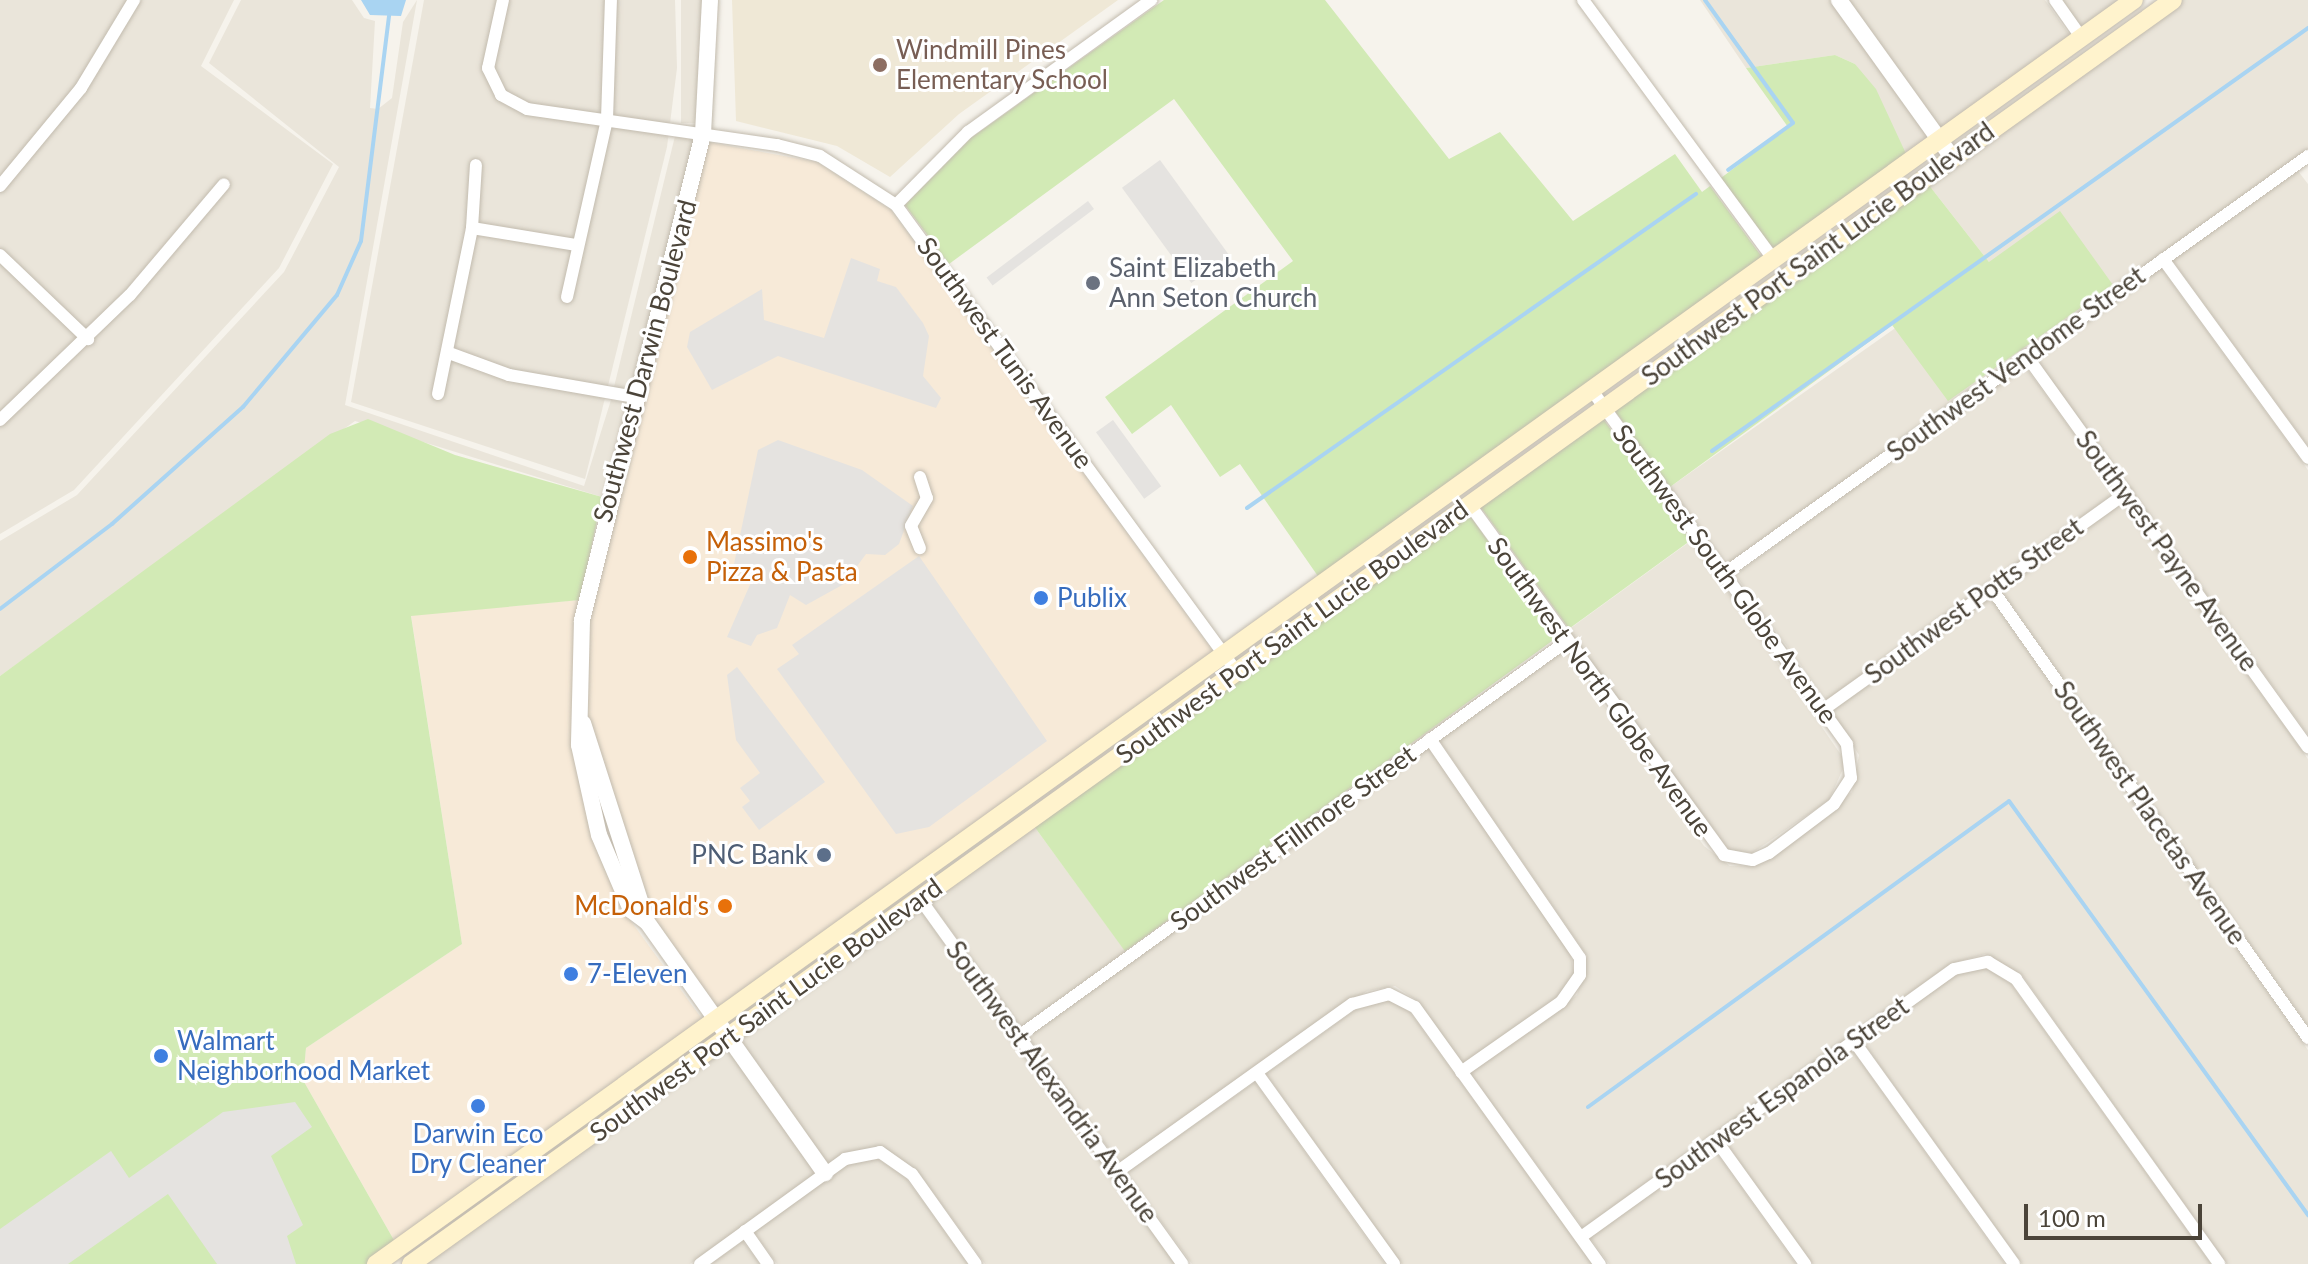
<!DOCTYPE html>
<html>
<head>
<meta charset="utf-8">
<style>
  body { margin:0 }
  #map { position:relative; width:2308px; height:1264px; overflow:hidden; background:#f6f3ec; font-family:Lato,sans-serif }
  div>[style] { position:absolute }
  [style*='--x'] { left:calc(var(--x)*1px); top:calc(var(--y)*1px); width:calc(var(--w)*1px); rotate:calc(var(--a)*1deg) }
  .residential>* { inset:0; background:#eae5da; transform-origin:0 0 }
  .commercial>* { inset:0; background:#f7ead8 }
  .education>* { inset:0; background:#efe8d6 }
  .green>* { inset:0; background:#d2eab5; transform-origin:0 0 }
  .parking>* { inset:0; background:#e5e3e0; transform-origin:0 0 }
  .water>* { inset:0; background:#a9d4f2 }
  .stream>* { height:4px; margin:-2px; padding:0 2px; transform-origin:2px; border-radius:2px; background:#a9d4f2 }
  .roads { filter:drop-shadow(0 0 2px #c2bbae) drop-shadow(0 0 2px #c2bbae) }
  .minor>* { height:12px; margin:-6px; padding:0 6px; transform-origin:6px; border-radius:6px; background:#fff }
  .tertiary>* { height:16px; margin:-8px; padding:0 8px; transform-origin:8px; border-radius:8px; background:#fff }
  .secondary>* { height:18px; margin:-9px; padding:0 9px; transform-origin:9px; border-radius:9px; background:#fff3cd }
  .dots>* { width:22px; height:22px; translate:-50% -50%; box-sizing:border-box; border:4px solid #fff; border-radius:50% }
  span { translate:-50% -50%; white-space:nowrap; text-align:center; line-height:1.15; -webkit-text-stroke:6px #fff; paint-order:stroke }
  .education-label { font-size:26px; color:#785e54 }
  .left { translate:0 -50%; text-align:left }
  .street-label { font-size:26px; color:#4b4439 }
  .worship-label { font-size:26px; color:#5b616d }
  .food-label { font-size:26px; color:#c56008 }
  .right { translate:-100% -50%; text-align:right }
  .shop-label { font-size:26px; color:#366cbe }
  .service-label { font-size:26px; color:#4e5e75 }
  .scale { position:absolute; left:2024px; top:1204px; width:178px; height:36px; box-sizing:border-box; border:4px solid #4b4439; border-top:0; padding-left:10px; font-size:24px; line-height:28px; white-space:nowrap; color:#4b4439; -webkit-text-stroke:6px #fff; paint-order:stroke }
</style>
</head>
<body>
<div id="map">
  <div class="residential">
    <i style="clip-path:polygon(0 0,234px 0,201px 66px,333px 164px,279px 268px,74px 490px,0 534px)"></i>
    <i style="clip-path:polygon(241px 0,352px 0,364px 18px,375px 21px,370px 108px,378px 109px,392px 98px,403px 22px,417px 0,345px 405px,584px 486px,611px 400px,627px 403px,602px 497px,355px 421px,0 676px,0 541px,77px 495px,284px 272px,339px 167px,209px 63px)"></i>
    <i style="clip-path:polygon(424px 0,675px 0,677px 68px,667px 147px,585px 479px,351px 402px)"></i>
    <i style="left:681px;top:0;width:23px;height:123px"></i>
    <i style="clip-path:polygon(1700px 0,1830px 0,1936px 149px,1908px 158px,1855px 64px,1835px 55px,1746px 68px)"></i>
    <i style="clip-path:polygon(1847px 0,2045px 0,2078px 47px,1947px 141px)"></i>
    <i style="clip-path:polygon(2062px 0,2144px 0,2089px 39px)"></i>
    <i style="clip-path:polygon(2165px 0,2308px 0,2308px 149px,1727px 564px,1670px 487px,1989px 262px,1921px 175px)"></i>
    <i style="clip-path:polygon(675px 136px,695px 140px,666px 260px,630px 390px,614px 387px)"></i>
    <i style="clip-path:polygon(2298px 171px,2308px 184px,2308px 446px,2172px 260px)"></i>
    <i style="clip-path:polygon(2161px 268px,2308px 470px,2308px 735px,2035px 357px)"></i>
    <i style="left:2024px;top:365px;width:157px;height:357px;rotate:54deg"></i>
    <i style="clip-path:polygon(2123px 502px,2308px 759px,2308px 1026px,2001px 590px)"></i>
    <i style="clip-path:polygon(1692px 540px,1846px 762px,1829px 800px,1752px 853px,1728px 850px,1715px 838px,1568px 630px)"></i>
    <i style="clip-path:polygon(1990px 598px,2308px 1050px,2308px 1264px,2227px 1264px,2022px 975px,1985px 954px,1950px 964px,1583px 1228px,1470px 1073px,1577px 995px,1587px 956px,1439px 740px,1565px 650px,1704px 846px,1730px 866px,1755px 865px,1852px 792px,1859px 755px,1832px 711px)"></i>
    <i style="clip-path:polygon(1558px 640px,1021px 1027px,925px 894px,1028px 818px,1121px 945px)"></i>
    <i style="clip-path:polygon(1428px 748px,1569px 944px,1574px 974px,1557px 998px,1463px 1063px,1419px 1002px,1395px 986px,1367px 991px,1119px 1163px,1028px 1037px)"></i>
    <i style="clip-path:polygon(914px 902px,1175px 1264px,985px 1264px,917px 1170px,881px 1146px,842px 1154px,690px 1264px,421px 1264px)"></i>
    <i style="clip-path:polygon(1986px 968px,2011px 984px,2211px 1264px,2022px 1264px,1863px 1042px,1957px 974px)"></i>
    <i style="clip-path:polygon(1388px 1000px,1410px 1012px,1592px 1264px,1402px 1264px,1266px 1074px,1355px 1010px)"></i>
    <i style="clip-path:polygon(713px 1032px,716px 1037px,428px 1244px,437px 1228px)"></i>
    <i style="clip-path:polygon(1852px 1050px,2005px 1264px,1813px 1264px,1725px 1141px)"></i>
    <i style="clip-path:polygon(1255px 1082px,1385px 1264px,1192px 1264px,1126px 1173px)"></i>
    <i style="clip-path:polygon(1714px 1149px,1796px 1264px,1609px 1264px,1590px 1238px)"></i>
    <i style="clip-path:polygon(878px 1159px,906px 1178px,968px 1264px,777px 1264px,754px 1232px,848px 1164px)"></i>
    <i style="clip-path:polygon(743px 1241px,760px 1264px,711px 1264px)"></i>
  </div>
  <div class="commercial">
    <i style="clip-path:polygon(708px 142px,817px 162px,891px 210px,1219px 659px,717px 1015px,653px 918px,588px 715px,589px 620px)"></i>
    <i style="clip-path:polygon(579px 600px,572px 745px,592px 837px,625px 913px,705px 1023px,395px 1242px,303px 1080px,306px 1048px,462px 944px,411px 615px)"></i>
  </div>
  <div class="education">
    <i style="clip-path:polygon(732px 0,1118px 0,959px 114px,890px 177px,837px 146px,736px 121px)"></i>
  </div>
  <div class="green">
    <i style="clip-path:polygon(1164px 0,1325px 0,1449px 159px,1500px 132px,1573px 221px,1675px 154px,1702px 192px,1710px 186px,1770px 268px,1322px 582px,1240px 464px,1220px 477px,1171px 405px,1132px 434px,1105px 397px,1293px 261px,1174px 99px,949px 264px,905px 205px,971px 138px)"></i>
    <i style="clip-path:polygon(1835px 55px,1855px 64px,1876px 89px,1908px 158px,1781px 260px,1721px 178px,1788px 127px,1746px 68px)"></i>
    <i style="clip-path:polygon(1921px 175px,1989px 262px,2060px 211px,2113px 285px,1948px 401px,1892px 325px,1670px 487px,1607px 400px)"></i>
    <i style="left:1596px;top:409px;width:162px;height:151px;rotate:54deg"></i>
    <i style="clip-path:polygon(368px 419px,455px 455px,602px 497px,580px 600px,411px 616px,462px 944px,306px 1048px,303px 1080px,395px 1242px,366px 1264px,0 1264px,0 676px,330px 434px)"></i>
    <i style="left:1462px;top:505px;width:163px;height:535px;rotate:54deg"></i>
  </div>
  <div class="parking">
    <i style="left:1160px;top:160px;width:118px;height:47px;rotate:54deg"></i>
    <i style="left:1088px;top:201px;width:10px;height:127px;rotate:53deg"></i>
    <i style="clip-path:polygon(851px 258px,880px 269px,877px 281px,896px 287px,923px 323px,929px 336px,923px 376px,941px 398px,936px 408px,778px 356px,712px 390px,687px 347px,690px 332px,762px 289px,764px 320px,824px 338px)"></i>
    <i style="left:1113px;top:420px;width:82px;height:21px;rotate:54deg"></i>
    <i style="clip-path:polygon(778px 440px,862px 470px,913px 506px,899px 544px,885px 555px,866px 554px,844px 584px,806px 605px,790px 595px,777px 628px,757px 635px,751px 646px,727px 637px,756px 571px,734px 564px,758px 450px)"></i>
    <i style="clip-path:polygon(919px 556px,1047px 741px,929px 827px,896px 834px,777px 669px,799px 654px,792px 645px)"></i>
    <i style="clip-path:polygon(737px 667px,825px 782px,759px 830px,742px 807px,750px 801px,740px 788px,760px 773px,736px 740px,727px 675px)"></i>
    <i style="clip-path:polygon(295px 1102px,312px 1127px,271px 1156px,303px 1225px,287px 1236px,296px 1264px,217px 1264px,168px 1194px,68px 1264px,0 1264px,0 1229px,111px 1151px,129px 1178px,223px 1112px)"></i>
  </div>
  <div class="water">
    <i style="clip-path:polygon(361px 0,406px 0,401px 16px,370px 15px)"></i>
  </div>
  <div class="stream">
    <i style="--x:1705;--y:0;--w:151;--a:54.4"></i>
    <i style="--x:1793;--y:123;--w:80;--a:144.1"></i>
    <i style="--x:1712;--y:451;--w:731;--a:-35.36"></i>
    <i style="--x:1247;--y:508;--w:548;--a:-34.97"></i>
    <i style="--x:0;--y:609;--w:141;--a:-37.2"></i>
    <i style="--x:112;--y:524;--w:176;--a:-41.8"></i>
    <i style="--x:243;--y:407;--w:146;--a:-50"></i>
    <i style="--x:337;--y:295;--w:59;--a:-66"></i>
    <i style="--x:361;--y:241;--w:227;--a:-82.9"></i>
    <i style="--x:1588;--y:1107;--w:520;--a:-36.01"></i>
    <i style="--x:2009;--y:801;--w:511;--a:54.16"></i>
  </div>
  <div class="roads">
    <div class="minor">
      <i style="--x:503;--y:0;--w:70;--a:102.4"></i>
      <i style="--x:488;--y:68;--w:30;--a:64"></i>
      <i style="--x:501;--y:95;--w:30;--a:28"></i>
      <i style="--x:527;--y:109;--w:253;--a:8.2"></i>
      <i style="--x:777;--y:145;--w:44;--a:14.3"></i>
      <i style="--x:820;--y:156;--w:90;--a:32.8"></i>
      <i style="--x:896;--y:205;--w:577;--a:53.88"></i>
      <i style="--x:1583;--y:0;--w:323;--a:53.7"></i>
      <i style="--x:2055;--y:0;--w:45;--a:54.9"></i>
      <i style="--x:0;--y:186;--w:127;--a:-50.4"></i>
      <i style="--x:81;--y:88;--w:103;--a:-58.9"></i>
      <i style="--x:896;--y:205;--w:103;--a:-45.4"></i>
      <i style="--x:968;--y:132;--w:226;--a:-35.8"></i>
      <i style="--x:472;--y:228;--w:105;--a:9.3"></i>
      <i style="--x:0;--y:255;--w:122;--a:43.7"></i>
      <i style="--x:2163;--y:259;--w:246;--a:53.9"></i>
      <i style="--x:567;--y:297;--w:182;--a:-77.3"></i>
      <i style="--x:607;--y:119;--w:119;--a:-88.1"></i>
      <i style="--x:449;--y:353;--w:64;--a:20.1"></i>
      <i style="--x:509;--y:375;--w:128;--a:9.9"></i>
      <i style="--x:2026;--y:355;--w:483;--a:54.3"></i>
      <i style="--x:438;--y:394;--w:169;--a:-78.4"></i>
      <i style="--x:472;--y:228;--w:63;--a:-86.4"></i>
      <i style="--x:0;--y:420;--w:180;--a:-43.9"></i>
      <i style="--x:130;--y:295;--w:145;--a:-49.7"></i>
      <i style="--x:920;--y:477;--w:22;--a:72"></i>
      <i style="--x:927;--y:498;--w:32;--a:120"></i>
      <i style="--x:911;--y:526;--w:24;--a:68"></i>
      <i style="--x:1470;--y:505;--w:432;--a:54"></i>
      <i style="--x:1724;--y:855;--w:29;--a:10"></i>
      <i style="--x:1753;--y:860;--w:17;--a:-24"></i>
      <i style="--x:1769;--y:853;--w:81;--a:-37"></i>
      <i style="--x:1834;--y:804;--w:31;--a:-57"></i>
      <i style="--x:1851;--y:778;--w:34;--a:-97"></i>
      <i style="--x:1847;--y:744;--w:436;--a:-125.8"></i>
      <i style="--x:1725;--y:573;--w:717;--a:-35.57"></i>
      <i style="--x:1992;--y:589;--w:549;--a:54.86"></i>
      <i style="--x:1823;--y:710;--w:373;--a:-35.6"></i>
      <i style="--x:1430;--y:739;--w:265;--a:55.6"></i>
      <i style="--x:1580;--y:958;--w:17;--a:90"></i>
      <i style="--x:1580;--y:975;--w:33;--a:125"></i>
      <i style="--x:1561;--y:1002;--w:122;--a:145"></i>
      <i style="--x:921;--y:900;--w:448;--a:54.3"></i>
      <i style="--x:1019;--y:1036;--w:676;--a:-35.78"></i>
      <i style="--x:1854;--y:1041;--w:274;--a:54.3"></i>
      <i style="--x:1257;--y:1073;--w:235;--a:54.3"></i>
      <i style="--x:1716;--y:1140;--w:153;--a:54.3"></i>
      <i style="--x:1117;--y:1172;--w:289;--a:-35.6"></i>
      <i style="--x:1352;--y:1004;--w:38;--a:-15"></i>
      <i style="--x:1389;--y:994;--w:29;--a:27"></i>
      <i style="--x:1415;--y:1007;--w:317;--a:54.3"></i>
      <i style="--x:745;--y:1231;--w:40;--a:55.1"></i>
      <i style="--x:1581;--y:1237;--w:459;--a:-35.7"></i>
      <i style="--x:1954;--y:969;--w:35;--a:-12"></i>
      <i style="--x:1988;--y:962;--w:33;--a:31"></i>
      <i style="--x:2016;--y:979;--w:350;--a:54.5"></i>
      <i style="--x:700;--y:1264;--w:179;--a:-35.9"></i>
      <i style="--x:845;--y:1159;--w:36;--a:-11"></i>
      <i style="--x:880;--y:1152;--w:39;--a:35"></i>
      <i style="--x:912;--y:1174;--w:110;--a:54.6"></i>
    </div>
    <div class="tertiary">
      <i style="--x:710;--y:0;--w:134;--a:93"></i>
      <i style="--x:703;--y:134;--w:501;--a:103.98"></i>
      <i style="--x:582;--y:620;--w:125;--a:91.4"></i>
      <i style="--x:579;--y:745;--w:92;--a:77.5"></i>
      <i style="--x:599;--y:835;--w:82;--a:66.9"></i>
      <i style="--x:631;--y:910;--w:20;--a:37"></i>
      <i style="--x:647;--y:922;--w:308;--a:54.7"></i>
      <i style="--x:1839;--y:0;--w:193;--a:54.3"></i>
      <i style="--x:583;--y:723;--w:209;--a:72.2"></i>
    </div>
    <div class="secondary">
      <i style="--x:376;--y:1264;--w:2165;--a:-35.72"></i>
      <i style="--x:411;--y:1264;--w:2168;--a:-35.65"></i>
    </div>
  </div>
  <div class="dots">
    <i style="left:880px;top:65px;background:#8d6e63"></i>
    <i style="left:1093px;top:283px;background:#6b7280"></i>
    <i style="left:690px;top:557px;background:#e8710a"></i>
    <i style="left:1041px;top:598px;background:#3f7fe0"></i>
    <i style="left:824px;top:855px;background:#5c6f8a"></i>
    <i style="left:725px;top:906px;background:#e8710a"></i>
    <i style="left:571px;top:974px;background:#3f7fe0"></i>
    <i style="left:161px;top:1056px;background:#3f7fe0"></i>
    <i style="left:478px;top:1106px;background:#3f7fe0"></i>
  </div>
  <div class="education-label">
    <span class="left" style="left:896px;top:65px">Windmill Pines<br>Elementary School</span>
  </div>
  <div class="street-label">
    <span style="left:1818px;top:254px;rotate:-36deg">Southwest Port Saint Lucie Boulevard</span>
    <span style="left:1005px;top:353px;rotate:54deg">Southwest Tunis Avenue</span>
    <span style="left:645px;top:361px;rotate:-75deg">Southwest Darwin Boulevard</span>
    <span style="left:2016px;top:364px;rotate:-36deg">Southwest Vendome Street</span>
    <span style="left:2167px;top:551px;rotate:54deg">Southwest Payne Avenue</span>
    <span style="left:1725px;top:574px;rotate:54deg">Southwest South Globe Avenue</span>
    <span style="left:1974px;top:601px;rotate:-36deg">Southwest Potts Street</span>
    <span style="left:1292px;top:632px;rotate:-36deg">Southwest Port Saint Lucie Boulevard</span>
    <span style="left:1600px;top:687px;rotate:54deg">Southwest North Globe Avenue</span>
    <span style="left:2150px;top:813px;rotate:55deg">Southwest Placetas Avenue</span>
    <span style="left:1293px;top:838px;rotate:-36deg">Southwest Fillmore Street</span>
    <span style="left:766px;top:1010px;rotate:-36deg">Southwest Port Saint Lucie Boulevard</span>
    <span style="left:1052px;top:1082px;rotate:54deg">Southwest Alexandria Avenue</span>
    <span style="left:1782px;top:1093px;rotate:-36deg">Southwest Espanola Street</span>
  </div>
  <div class="worship-label">
    <span class="left" style="left:1109px;top:283px">Saint Elizabeth<br>Ann Seton Church</span>
  </div>
  <div class="food-label">
    <span class="left" style="left:706px;top:557px">Massimo's<br>Pizza &amp; Pasta</span>
    <span class="right" style="left:709px;top:906px">McDonald's</span>
  </div>
  <div class="shop-label">
    <span class="left" style="left:1057px;top:598px">Publix</span>
    <span class="left" style="left:587px;top:974px">7-Eleven</span>
    <span class="left" style="left:177px;top:1056px">Walmart<br>Neighborhood Market</span>
    <span style="left:478px;top:1149px">Darwin Eco<br>Dry Cleaner</span>
  </div>
  <div class="service-label">
    <span class="right" style="left:808px;top:855px">PNC Bank</span>
  </div>
  <div class="scale">100 m</div>
</div>
</body>
</html>
